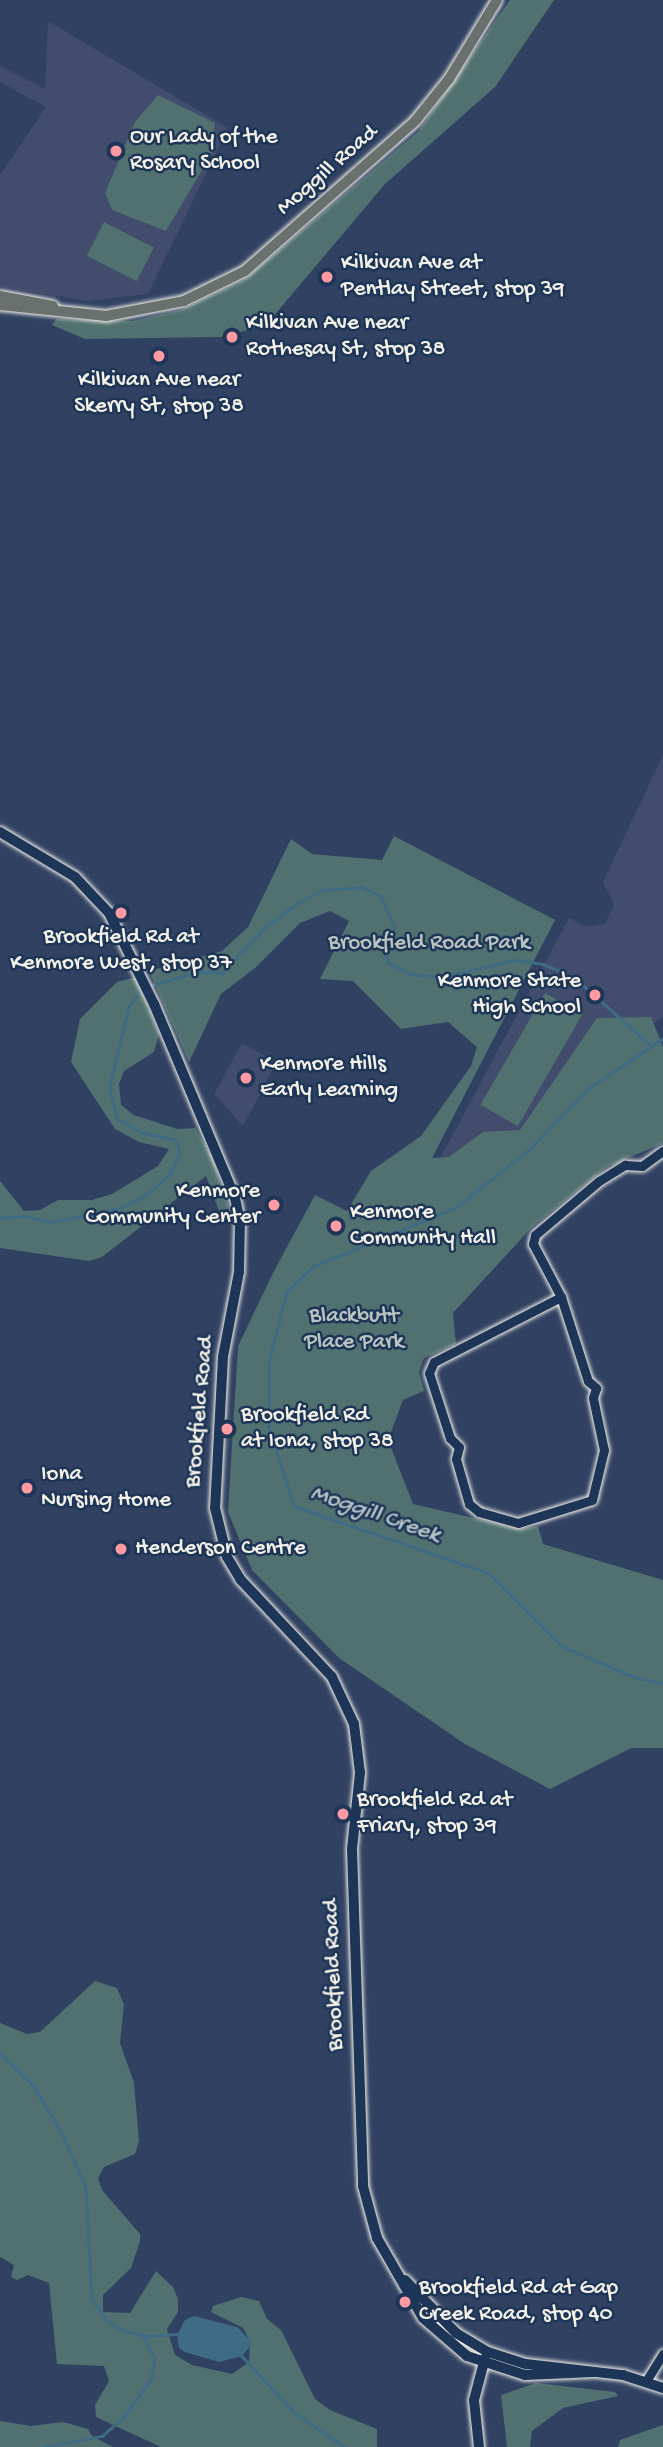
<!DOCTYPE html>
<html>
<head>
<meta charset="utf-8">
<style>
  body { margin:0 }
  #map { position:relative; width:663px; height:2447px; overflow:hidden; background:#304162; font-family:"Gochi Hand",sans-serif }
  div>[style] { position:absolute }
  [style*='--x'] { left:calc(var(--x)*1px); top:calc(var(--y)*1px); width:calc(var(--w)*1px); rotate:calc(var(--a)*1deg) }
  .built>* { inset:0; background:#424c6d }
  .green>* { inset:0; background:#517171; transform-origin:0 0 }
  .water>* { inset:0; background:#406b85 }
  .stream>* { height:2.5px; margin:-1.25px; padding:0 1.25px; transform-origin:1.25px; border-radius:1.25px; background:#406b85 }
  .roads { filter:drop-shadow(0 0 2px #f4f1e8) drop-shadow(0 0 2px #f4f1e8) }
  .tertiary>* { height:9px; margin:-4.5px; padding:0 4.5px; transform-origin:4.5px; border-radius:4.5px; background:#1d3557 }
  .secondary>* { height:10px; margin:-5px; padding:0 5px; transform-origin:5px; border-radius:5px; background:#1d3557 }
  .primary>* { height:10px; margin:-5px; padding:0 5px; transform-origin:5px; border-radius:5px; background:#6a706d }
  .dots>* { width:19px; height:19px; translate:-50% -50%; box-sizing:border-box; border:4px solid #1d3557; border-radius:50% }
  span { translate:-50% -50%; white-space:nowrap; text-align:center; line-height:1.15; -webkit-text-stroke:5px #1d3557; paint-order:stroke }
  .poi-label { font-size:23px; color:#f4f1e8 }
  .left { translate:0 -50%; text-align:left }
  .right { translate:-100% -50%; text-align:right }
  .street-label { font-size:23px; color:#f4f1e8 }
  .park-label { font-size:23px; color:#bbc4be }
  .water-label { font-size:24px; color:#b5c2c5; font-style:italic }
</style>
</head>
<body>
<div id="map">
  <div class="built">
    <i style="clip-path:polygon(48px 21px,228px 128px,148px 294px,87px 301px,0 286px,0 175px,46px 107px,0 82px,0 66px,45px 89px)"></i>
    <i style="clip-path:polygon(663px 755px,663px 1017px,586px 1070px,520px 1146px,422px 1192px,569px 918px,587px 927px,605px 924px,614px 905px,603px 882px)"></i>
    <i style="clip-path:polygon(242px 1043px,277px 1062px,243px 1126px,214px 1094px)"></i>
  </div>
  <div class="green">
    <i style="clip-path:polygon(510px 0,554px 0,495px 87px,385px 184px,266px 325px,221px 337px,85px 339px,52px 325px,56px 319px,132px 321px,181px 310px,245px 279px,418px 132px)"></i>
    <i style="clip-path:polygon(158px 95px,215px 123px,212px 153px,166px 231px,112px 210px,105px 193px,135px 122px)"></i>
    <i style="left:104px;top:222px;width:56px;height:38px;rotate:27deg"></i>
    <i style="clip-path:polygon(394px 836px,555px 920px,432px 1158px,449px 1157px,483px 1132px,520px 1130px,597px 1018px,651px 1017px,663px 1047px,663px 1143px,607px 1167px,532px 1227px,453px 1313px,456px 1344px,424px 1358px,419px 1372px,424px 1391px,403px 1400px,388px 1440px,413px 1504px,521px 1529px,538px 1526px,543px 1544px,663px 1580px,663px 1748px,631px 1748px,550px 1789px,465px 1744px,339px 1658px,252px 1570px,228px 1512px,238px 1346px,273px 1273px,315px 1195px,347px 1211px,371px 1171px,421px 1136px,471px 1066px,477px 1047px,448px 1022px,401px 1029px,353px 981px,320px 979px,349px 921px,330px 911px,300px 923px,255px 968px,221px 994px,189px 1062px,149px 971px,222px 951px,248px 927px,291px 839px,312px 854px,382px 860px)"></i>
    <i style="clip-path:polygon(136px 977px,159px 1034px,154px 1052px,124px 1071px,119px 1084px,121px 1105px,134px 1115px,177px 1129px,195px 1128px,212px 1157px,229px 1208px,219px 1211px,206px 1176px,102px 1257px,89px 1261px,0 1248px,0 1181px,24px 1211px,40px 1210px,58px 1200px,92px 1200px,112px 1194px,158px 1166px,169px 1149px,139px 1142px,115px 1129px,71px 1062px,80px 1019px,117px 982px)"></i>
    <i style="left:545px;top:993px;width:43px;height:129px;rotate:30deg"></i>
    <i style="clip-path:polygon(95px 1981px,117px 1988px,124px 2005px,120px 2043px,134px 2083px,139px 2141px,135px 2154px,104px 2167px,98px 2178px,102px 2190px,140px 2234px,140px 2241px,131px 2268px,103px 2295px,103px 2312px,130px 2313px,156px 2271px,173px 2287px,178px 2299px,178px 2312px,167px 2329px,175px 2355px,192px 2365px,232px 2374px,249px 2362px,250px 2341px,243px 2328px,211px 2312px,213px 2306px,241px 2297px,259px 2301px,267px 2319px,281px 2330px,315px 2399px,330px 2410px,377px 2429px,377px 2447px,161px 2447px,96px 2417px,95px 2405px,109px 2381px,104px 2366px,57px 2364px,49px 2283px,28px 2275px,17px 2280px,11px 2277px,14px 2265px,0 2257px,0 2023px,27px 2034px,40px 2032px)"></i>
    <i style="clip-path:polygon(536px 2383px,615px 2392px,618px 2396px,563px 2408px,532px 2431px,530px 2447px,507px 2447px,501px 2395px)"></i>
    <i style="clip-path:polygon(0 2421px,31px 2426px,63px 2422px,88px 2429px,92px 2436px,113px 2447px,0 2447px)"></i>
    <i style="clip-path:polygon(663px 2425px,663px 2447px,618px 2447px,620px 2440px)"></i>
  </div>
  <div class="water">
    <i style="clip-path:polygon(194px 2316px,237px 2327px,250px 2340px,249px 2348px,242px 2356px,219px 2362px,185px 2352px,179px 2348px,177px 2335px,185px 2320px)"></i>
  </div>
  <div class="stream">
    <i style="--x:148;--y:986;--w:52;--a:-15.6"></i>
    <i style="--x:198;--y:972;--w:24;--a:2"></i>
    <i style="--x:222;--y:973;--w:62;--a:-47"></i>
    <i style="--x:264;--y:928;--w:44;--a:-36.6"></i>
    <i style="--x:299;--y:902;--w:27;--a:-27"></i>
    <i style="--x:323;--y:890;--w:39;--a:-4"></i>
    <i style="--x:362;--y:887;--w:21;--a:25"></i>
    <i style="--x:381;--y:896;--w:35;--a:66"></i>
    <i style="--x:395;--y:928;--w:24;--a:118"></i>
    <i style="--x:384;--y:949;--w:15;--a:70"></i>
    <i style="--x:389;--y:963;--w:25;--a:27"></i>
    <i style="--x:411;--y:974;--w:29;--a:6"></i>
    <i style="--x:440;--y:977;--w:77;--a:-12.8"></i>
    <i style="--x:515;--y:960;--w:28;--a:8"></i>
    <i style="--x:543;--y:964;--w:34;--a:23"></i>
    <i style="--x:574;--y:977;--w:102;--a:41.8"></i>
    <i style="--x:663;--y:1039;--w:89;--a:146"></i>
    <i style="--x:589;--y:1089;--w:87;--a:134.5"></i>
    <i style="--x:528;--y:1151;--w:92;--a:141.6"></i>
    <i style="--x:456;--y:1208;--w:155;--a:157.6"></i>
    <i style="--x:313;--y:1267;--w:36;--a:136"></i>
    <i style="--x:287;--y:1292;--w:73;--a:104.2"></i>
    <i style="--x:269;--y:1363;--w:64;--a:90"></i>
    <i style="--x:269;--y:1427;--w:83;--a:72.4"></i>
    <i style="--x:294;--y:1506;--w:206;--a:19"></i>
    <i style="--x:489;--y:1573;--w:103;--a:45"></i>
    <i style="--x:562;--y:1646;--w:82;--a:23.1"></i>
    <i style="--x:637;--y:1678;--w:26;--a:11"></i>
    <i style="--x:0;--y:1218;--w:25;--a:-5"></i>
    <i style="--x:25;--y:1216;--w:28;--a:13"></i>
    <i style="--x:52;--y:1222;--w:69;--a:-11.6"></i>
    <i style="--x:120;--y:1208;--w:29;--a:-27"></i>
    <i style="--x:146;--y:1195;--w:32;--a:-41"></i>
    <i style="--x:170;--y:1174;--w:23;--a:-65"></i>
    <i style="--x:180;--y:1153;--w:14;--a:-111"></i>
    <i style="--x:175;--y:1140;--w:34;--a:-168"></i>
    <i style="--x:142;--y:1133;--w:29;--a:-151"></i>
    <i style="--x:117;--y:1119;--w:32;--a:-104"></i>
    <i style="--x:109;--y:1088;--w:84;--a:-76.3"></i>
    <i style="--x:129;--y:1006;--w:21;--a:-53"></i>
    <i style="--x:0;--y:2053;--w:47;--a:44.1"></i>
    <i style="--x:34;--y:2086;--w:57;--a:59.4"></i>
    <i style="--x:63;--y:2135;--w:58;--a:66.5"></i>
    <i style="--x:86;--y:2188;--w:111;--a:86.9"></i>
    <i style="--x:92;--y:2299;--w:25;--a:56"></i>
    <i style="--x:106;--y:2320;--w:21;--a:31"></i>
    <i style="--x:124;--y:2331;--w:25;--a:12"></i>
    <i style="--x:148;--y:2336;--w:32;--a:-4"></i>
    <i style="--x:241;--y:2355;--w:78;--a:47.1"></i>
    <i style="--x:294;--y:2412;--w:62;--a:34.5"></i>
    <i style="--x:43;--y:2447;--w:60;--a:-10.6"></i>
    <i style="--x:102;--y:2436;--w:28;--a:-41"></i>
    <i style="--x:123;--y:2418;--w:50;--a:-54.7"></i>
    <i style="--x:152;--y:2377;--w:19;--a:-84"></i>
    <i style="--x:154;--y:2358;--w:25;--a:-117"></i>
  </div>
  <div class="roads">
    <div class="tertiary">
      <i style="--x:561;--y:1297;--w:88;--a:72.2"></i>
      <i style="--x:588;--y:1381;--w:11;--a:41"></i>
      <i style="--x:596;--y:1388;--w:10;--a:107"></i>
      <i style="--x:593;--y:1398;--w:53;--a:78.1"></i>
      <i style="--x:604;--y:1450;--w:51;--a:103.5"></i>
      <i style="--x:592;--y:1500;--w:77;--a:162.7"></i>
      <i style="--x:518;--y:1523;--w:41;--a:-164.2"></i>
      <i style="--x:479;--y:1512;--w:13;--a:-141"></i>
      <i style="--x:469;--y:1504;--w:47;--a:-106.1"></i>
      <i style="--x:456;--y:1459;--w:12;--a:-76"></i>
      <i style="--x:459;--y:1447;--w:13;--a:-135"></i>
      <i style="--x:450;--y:1438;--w:68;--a:-107.9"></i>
      <i style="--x:429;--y:1373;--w:12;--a:-66"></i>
      <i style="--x:434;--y:1362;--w:143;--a:-27.1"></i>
      <i style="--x:561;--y:1297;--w:60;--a:-117.8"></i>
      <i style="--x:533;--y:1244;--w:9;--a:-77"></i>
      <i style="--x:535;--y:1235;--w:84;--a:-40.2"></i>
      <i style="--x:599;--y:1181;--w:31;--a:-32"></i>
      <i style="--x:625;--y:1165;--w:17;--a:3"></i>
      <i style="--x:642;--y:1166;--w:26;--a:-36"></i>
      <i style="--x:646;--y:2381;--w:32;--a:-58"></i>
    </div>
    <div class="secondary">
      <i style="--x:0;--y:832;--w:87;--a:31"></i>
      <i style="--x:75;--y:877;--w:50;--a:46.6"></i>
      <i style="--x:109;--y:913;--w:102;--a:63.7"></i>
      <i style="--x:154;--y:1004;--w:210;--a:67.3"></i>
      <i style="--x:235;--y:1198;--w:24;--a:78"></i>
      <i style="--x:240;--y:1221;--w:51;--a:91.1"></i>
      <i style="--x:239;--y:1272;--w:86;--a:100.7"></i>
      <i style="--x:223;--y:1357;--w:151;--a:93"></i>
      <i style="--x:215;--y:1508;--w:50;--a:76.2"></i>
      <i style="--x:227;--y:1557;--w:26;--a:59"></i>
      <i style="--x:240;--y:1579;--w:134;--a:46.8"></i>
      <i style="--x:332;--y:1677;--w:52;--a:64.9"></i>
      <i style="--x:354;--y:1724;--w:49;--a:83"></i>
      <i style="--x:360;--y:1773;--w:76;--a:96"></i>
      <i style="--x:352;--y:1849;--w:337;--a:88.1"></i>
      <i style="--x:363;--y:2186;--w:54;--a:74.9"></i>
      <i style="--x:377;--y:2238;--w:92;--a:60.1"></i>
      <i style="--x:423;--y:2318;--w:58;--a:40.8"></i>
      <i style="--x:467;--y:2356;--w:61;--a:18.1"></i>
      <i style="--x:525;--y:2375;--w:69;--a:-2.5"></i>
      <i style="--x:405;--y:2280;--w:74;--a:46.1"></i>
      <i style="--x:456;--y:2333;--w:37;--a:31"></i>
      <i style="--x:488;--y:2352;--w:40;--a:18"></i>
      <i style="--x:526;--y:2364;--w:98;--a:6.5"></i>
      <i style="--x:623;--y:2375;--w:42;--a:18"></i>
      <i style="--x:479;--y:2447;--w:47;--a:-96.1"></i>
      <i style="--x:474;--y:2400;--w:43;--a:-75.3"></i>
    </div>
    <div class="primary">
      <i style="--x:0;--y:296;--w:54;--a:10.7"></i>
      <i style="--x:0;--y:305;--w:107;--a:5.9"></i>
      <i style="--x:106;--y:316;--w:79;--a:-10.9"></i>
      <i style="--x:184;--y:301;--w:68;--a:-26.2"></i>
      <i style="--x:245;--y:271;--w:228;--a:-41.4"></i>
      <i style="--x:416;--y:120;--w:53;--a:-51.2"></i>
      <i style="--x:449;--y:79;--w:92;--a:-58.7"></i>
    </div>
  </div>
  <div class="dots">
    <i style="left:116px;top:151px;background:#ff9aa2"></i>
    <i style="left:327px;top:277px;background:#ff9aa2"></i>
    <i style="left:232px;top:337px;background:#ff9aa2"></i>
    <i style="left:159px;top:356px;background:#ff9aa2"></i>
    <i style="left:121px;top:913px;background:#ff9aa2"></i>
    <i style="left:595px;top:995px;background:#ff9aa2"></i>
    <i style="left:246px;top:1078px;background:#ff9aa2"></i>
    <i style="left:274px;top:1205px;background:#ff9aa2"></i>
    <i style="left:336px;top:1226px;background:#ff9aa2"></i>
    <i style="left:227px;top:1429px;background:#ff9aa2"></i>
    <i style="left:27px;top:1488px;background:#ff9aa2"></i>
    <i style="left:121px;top:1549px;background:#ff9aa2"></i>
    <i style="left:343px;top:1814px;background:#ff9aa2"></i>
    <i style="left:405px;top:2302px;background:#ff9aa2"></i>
  </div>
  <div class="poi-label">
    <span class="left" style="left:130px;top:151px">Our Lady of the<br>Rosary School</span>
    <span class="left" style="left:341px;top:277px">Kilkivan Ave at<br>Pentlay Street, stop 39</span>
    <span class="left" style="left:246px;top:337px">Kilkivan Ave near<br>Rothesay St, stop 38</span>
    <span style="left:159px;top:394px">Kilkivan Ave near<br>Skerry St, stop 38</span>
    <span style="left:121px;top:951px">Brookfield Rd at<br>Kenmore West, stop 37</span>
    <span class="right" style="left:581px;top:995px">Kenmore State<br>High School</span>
    <span class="left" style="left:260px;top:1078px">Kenmore Hills<br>Early Learning</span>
    <span class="right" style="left:260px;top:1205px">Kenmore<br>Community Center</span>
    <span class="left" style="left:350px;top:1226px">Kenmore<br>Community Hall</span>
    <span class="left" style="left:241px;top:1429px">Brookfield Rd<br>at Iona, stop 38</span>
    <span class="left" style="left:41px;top:1488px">Iona<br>Nursing Home</span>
    <span class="left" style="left:135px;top:1549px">Henderson Centre</span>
    <span class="left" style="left:357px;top:1814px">Brookfield Rd at<br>Friary, stop 39</span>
    <span class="left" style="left:419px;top:2302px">Brookfield Rd at Gap<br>Creek Road, stop 40</span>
  </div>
  <div class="street-label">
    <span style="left:328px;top:171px;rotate:-41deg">Moggill Road</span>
    <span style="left:201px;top:1412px;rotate:-85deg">Brookfield Road</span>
    <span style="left:335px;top:1975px;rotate:-92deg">Brookfield Road</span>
  </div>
  <div class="park-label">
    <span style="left:429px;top:944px">Brookfield Road Park</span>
    <span style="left:354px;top:1330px">Blackbutt<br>Place Park</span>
  </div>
  <div class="water-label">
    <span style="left:375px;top:1515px;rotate:19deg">Moggill Creek</span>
  </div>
</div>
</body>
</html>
